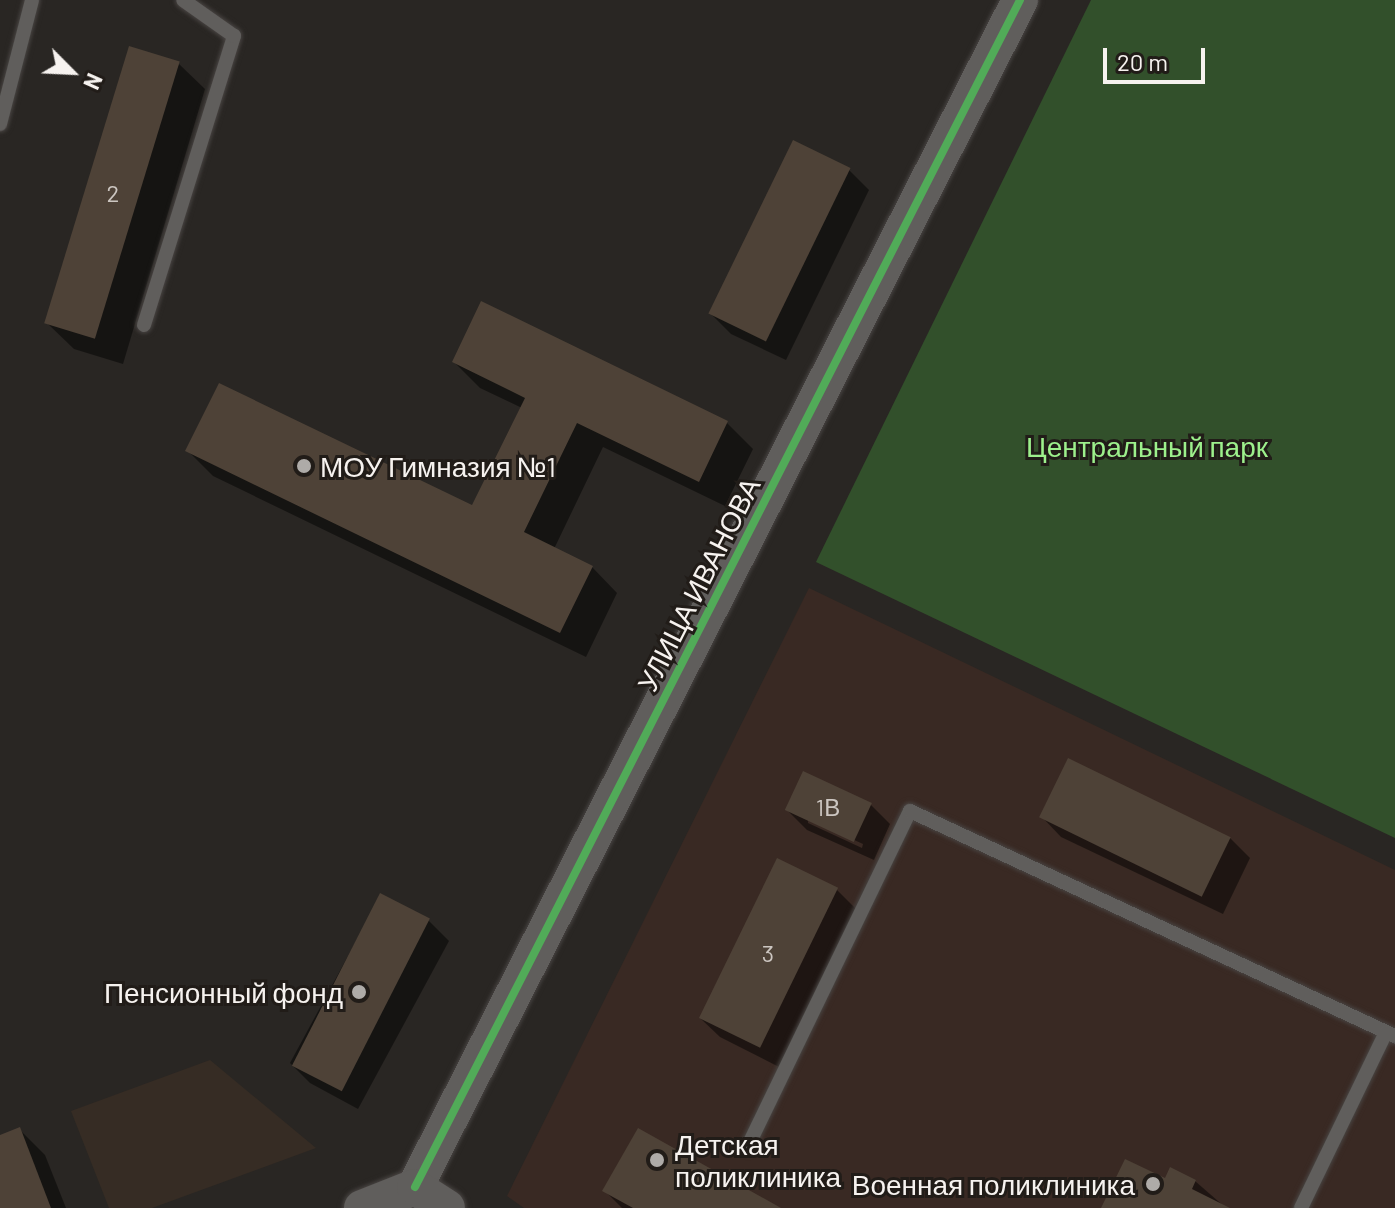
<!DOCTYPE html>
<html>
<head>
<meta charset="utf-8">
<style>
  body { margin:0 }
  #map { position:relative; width:1395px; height:1208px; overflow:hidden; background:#292623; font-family:Barlow,sans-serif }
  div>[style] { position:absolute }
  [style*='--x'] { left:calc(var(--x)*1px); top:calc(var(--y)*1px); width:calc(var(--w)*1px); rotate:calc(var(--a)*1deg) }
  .built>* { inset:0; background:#362c24 }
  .medical>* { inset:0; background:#392923 }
  .green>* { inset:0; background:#32502b }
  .shadow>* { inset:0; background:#0007 }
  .building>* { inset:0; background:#4e4237; transform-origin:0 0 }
  .roads { filter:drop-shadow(0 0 2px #484442) drop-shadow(0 0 2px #484442) }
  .service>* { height:14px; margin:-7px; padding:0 7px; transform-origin:7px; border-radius:7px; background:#605e5c }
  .tertiary>* { height:36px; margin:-18px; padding:0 18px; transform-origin:18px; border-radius:18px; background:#605e5c }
  .cycleway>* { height:8px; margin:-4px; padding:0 4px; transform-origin:4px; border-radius:4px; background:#51ab58 }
  .dots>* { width:22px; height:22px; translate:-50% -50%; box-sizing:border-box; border:4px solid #211c18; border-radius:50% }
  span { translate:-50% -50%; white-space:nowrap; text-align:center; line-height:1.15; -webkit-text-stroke:6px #211c18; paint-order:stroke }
  .number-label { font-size:24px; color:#ccc6c1 }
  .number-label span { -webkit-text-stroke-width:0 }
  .park-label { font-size:28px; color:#9df08c }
  .poi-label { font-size:28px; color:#f6f2ef }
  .left { translate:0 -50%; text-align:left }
  .right { translate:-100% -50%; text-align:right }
  .street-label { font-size:28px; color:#f6f2ef }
  .north { position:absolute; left:32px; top:32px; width:80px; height:80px; -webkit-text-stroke:6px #211c18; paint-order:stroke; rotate:114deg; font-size:22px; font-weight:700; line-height:32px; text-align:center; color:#f6f2ef }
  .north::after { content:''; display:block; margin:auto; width:28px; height:36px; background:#f6f2ef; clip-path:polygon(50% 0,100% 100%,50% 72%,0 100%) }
  .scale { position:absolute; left:1103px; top:48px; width:102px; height:36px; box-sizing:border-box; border:4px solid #f6f2ef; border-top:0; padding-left:10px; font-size:24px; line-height:28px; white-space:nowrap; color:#f6f2ef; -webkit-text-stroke:6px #211c18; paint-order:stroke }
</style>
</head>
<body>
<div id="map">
  <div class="built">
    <i style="clip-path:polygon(210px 1060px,316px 1148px,152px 1208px,109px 1208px,71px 1111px)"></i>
  </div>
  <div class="medical">
    <i style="clip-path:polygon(809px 588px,1395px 870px,1395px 1208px,524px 1208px,507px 1196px)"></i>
  </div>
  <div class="green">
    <i style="clip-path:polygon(1091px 0,1395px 0,1395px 838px,816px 562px)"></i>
  </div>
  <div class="shadow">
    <i style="clip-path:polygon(179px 64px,205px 89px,123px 364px,74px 349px,48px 324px)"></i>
    <i style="clip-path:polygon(849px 170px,869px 190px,786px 360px,731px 334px,711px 314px)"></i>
    <i style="clip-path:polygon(482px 304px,727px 423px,753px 449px,725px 506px,603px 447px,554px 549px,592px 567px,617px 593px,586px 657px,213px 476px,188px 451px,473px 508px,522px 408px,480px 388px,454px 362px)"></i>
    <i style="clip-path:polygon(evenodd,870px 804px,890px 824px,874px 860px,807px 830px,787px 810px,870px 804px,808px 819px,863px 844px,862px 848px,808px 823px,808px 819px)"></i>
    <i style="clip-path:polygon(1042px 817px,1230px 838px,1250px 858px,1223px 914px,1061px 837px)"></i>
    <i style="clip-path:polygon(778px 861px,837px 890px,857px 910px,779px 1067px,720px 1037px,700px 1018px)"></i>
    <i style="clip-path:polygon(381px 895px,429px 921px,449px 941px,358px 1109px,310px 1083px,290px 1063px)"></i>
    <i style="clip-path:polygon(20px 1130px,45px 1155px,66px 1208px,0 1208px,0 1137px)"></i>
    <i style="clip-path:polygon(1166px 1181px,1195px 1181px,1226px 1208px,1103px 1208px)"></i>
    <i style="clip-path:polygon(605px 1191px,777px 1208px,622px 1208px)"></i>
  </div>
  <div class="building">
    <i style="left:129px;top:46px;width:53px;height:290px;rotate:17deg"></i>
    <i style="left:793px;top:140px;width:64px;height:193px;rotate:26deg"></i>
    <i style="clip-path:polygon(481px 301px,728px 421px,699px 482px,577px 423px,524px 532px,593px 566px,560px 633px,185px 451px,219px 383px,472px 505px,525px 398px,452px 362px)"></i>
    <i style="left:1068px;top:758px;width:181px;height:66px;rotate:26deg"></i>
    <i style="left:803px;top:771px;width:76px;height:43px;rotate:25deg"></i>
    <i style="left:777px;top:858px;width:68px;height:178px;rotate:26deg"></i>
    <i style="left:380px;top:893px;width:56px;height:194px;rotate:27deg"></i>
    <i style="clip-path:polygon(20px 1127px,51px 1208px,0 1208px,0 1135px)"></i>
    <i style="clip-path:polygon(638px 1128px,781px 1208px,633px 1208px,602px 1191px)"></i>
    <i style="clip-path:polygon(1125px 1159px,1165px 1178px,1170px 1167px,1196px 1180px,1192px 1189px,1230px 1208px,1101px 1208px)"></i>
  </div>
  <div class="roads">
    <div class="service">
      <i style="--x:0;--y:124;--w:128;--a:-75.5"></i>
      <i style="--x:144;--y:325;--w:303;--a:-72.7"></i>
      <i style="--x:234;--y:36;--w:62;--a:-144.8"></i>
      <i style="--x:748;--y:1146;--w:372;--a:-64.2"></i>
      <i style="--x:910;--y:811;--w:535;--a:24.89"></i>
      <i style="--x:1301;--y:1208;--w:195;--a:-64.2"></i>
    </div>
    <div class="tertiary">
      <i style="--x:415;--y:1187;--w:1332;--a:-62.99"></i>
      <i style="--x:362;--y:1208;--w:57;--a:-21.6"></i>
      <i style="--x:415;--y:1187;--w:38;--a:33"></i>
    </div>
  </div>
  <div class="cycleway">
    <i style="--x:415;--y:1187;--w:1332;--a:-62.99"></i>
  </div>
  <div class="dots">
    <i style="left:304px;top:466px;background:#aeaba8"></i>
    <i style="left:359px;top:992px;background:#aeaba8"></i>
    <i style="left:657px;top:1160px;background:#aeaba8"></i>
    <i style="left:1153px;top:1184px;background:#aeaba8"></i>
  </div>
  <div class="number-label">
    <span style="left:113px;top:193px">2</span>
    <span style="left:828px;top:807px">1В</span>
    <span style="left:768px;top:953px">3</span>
  </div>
  <div class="park-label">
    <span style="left:1147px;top:446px">Центральный парк</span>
  </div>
  <div class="poi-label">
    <span class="left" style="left:320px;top:466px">МОУ Гимназия №1</span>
    <span class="right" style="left:343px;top:992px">Пенсионный фонд</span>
    <span class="left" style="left:675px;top:1160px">Детская<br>поликлиника</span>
    <span class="right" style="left:1135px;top:1184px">Военная поликлиника</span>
  </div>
  <div class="street-label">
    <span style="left:698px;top:584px;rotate:-63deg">УЛИЦА ИВАНОВА</span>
  </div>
  <div class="north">N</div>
  <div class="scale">20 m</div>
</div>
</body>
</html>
